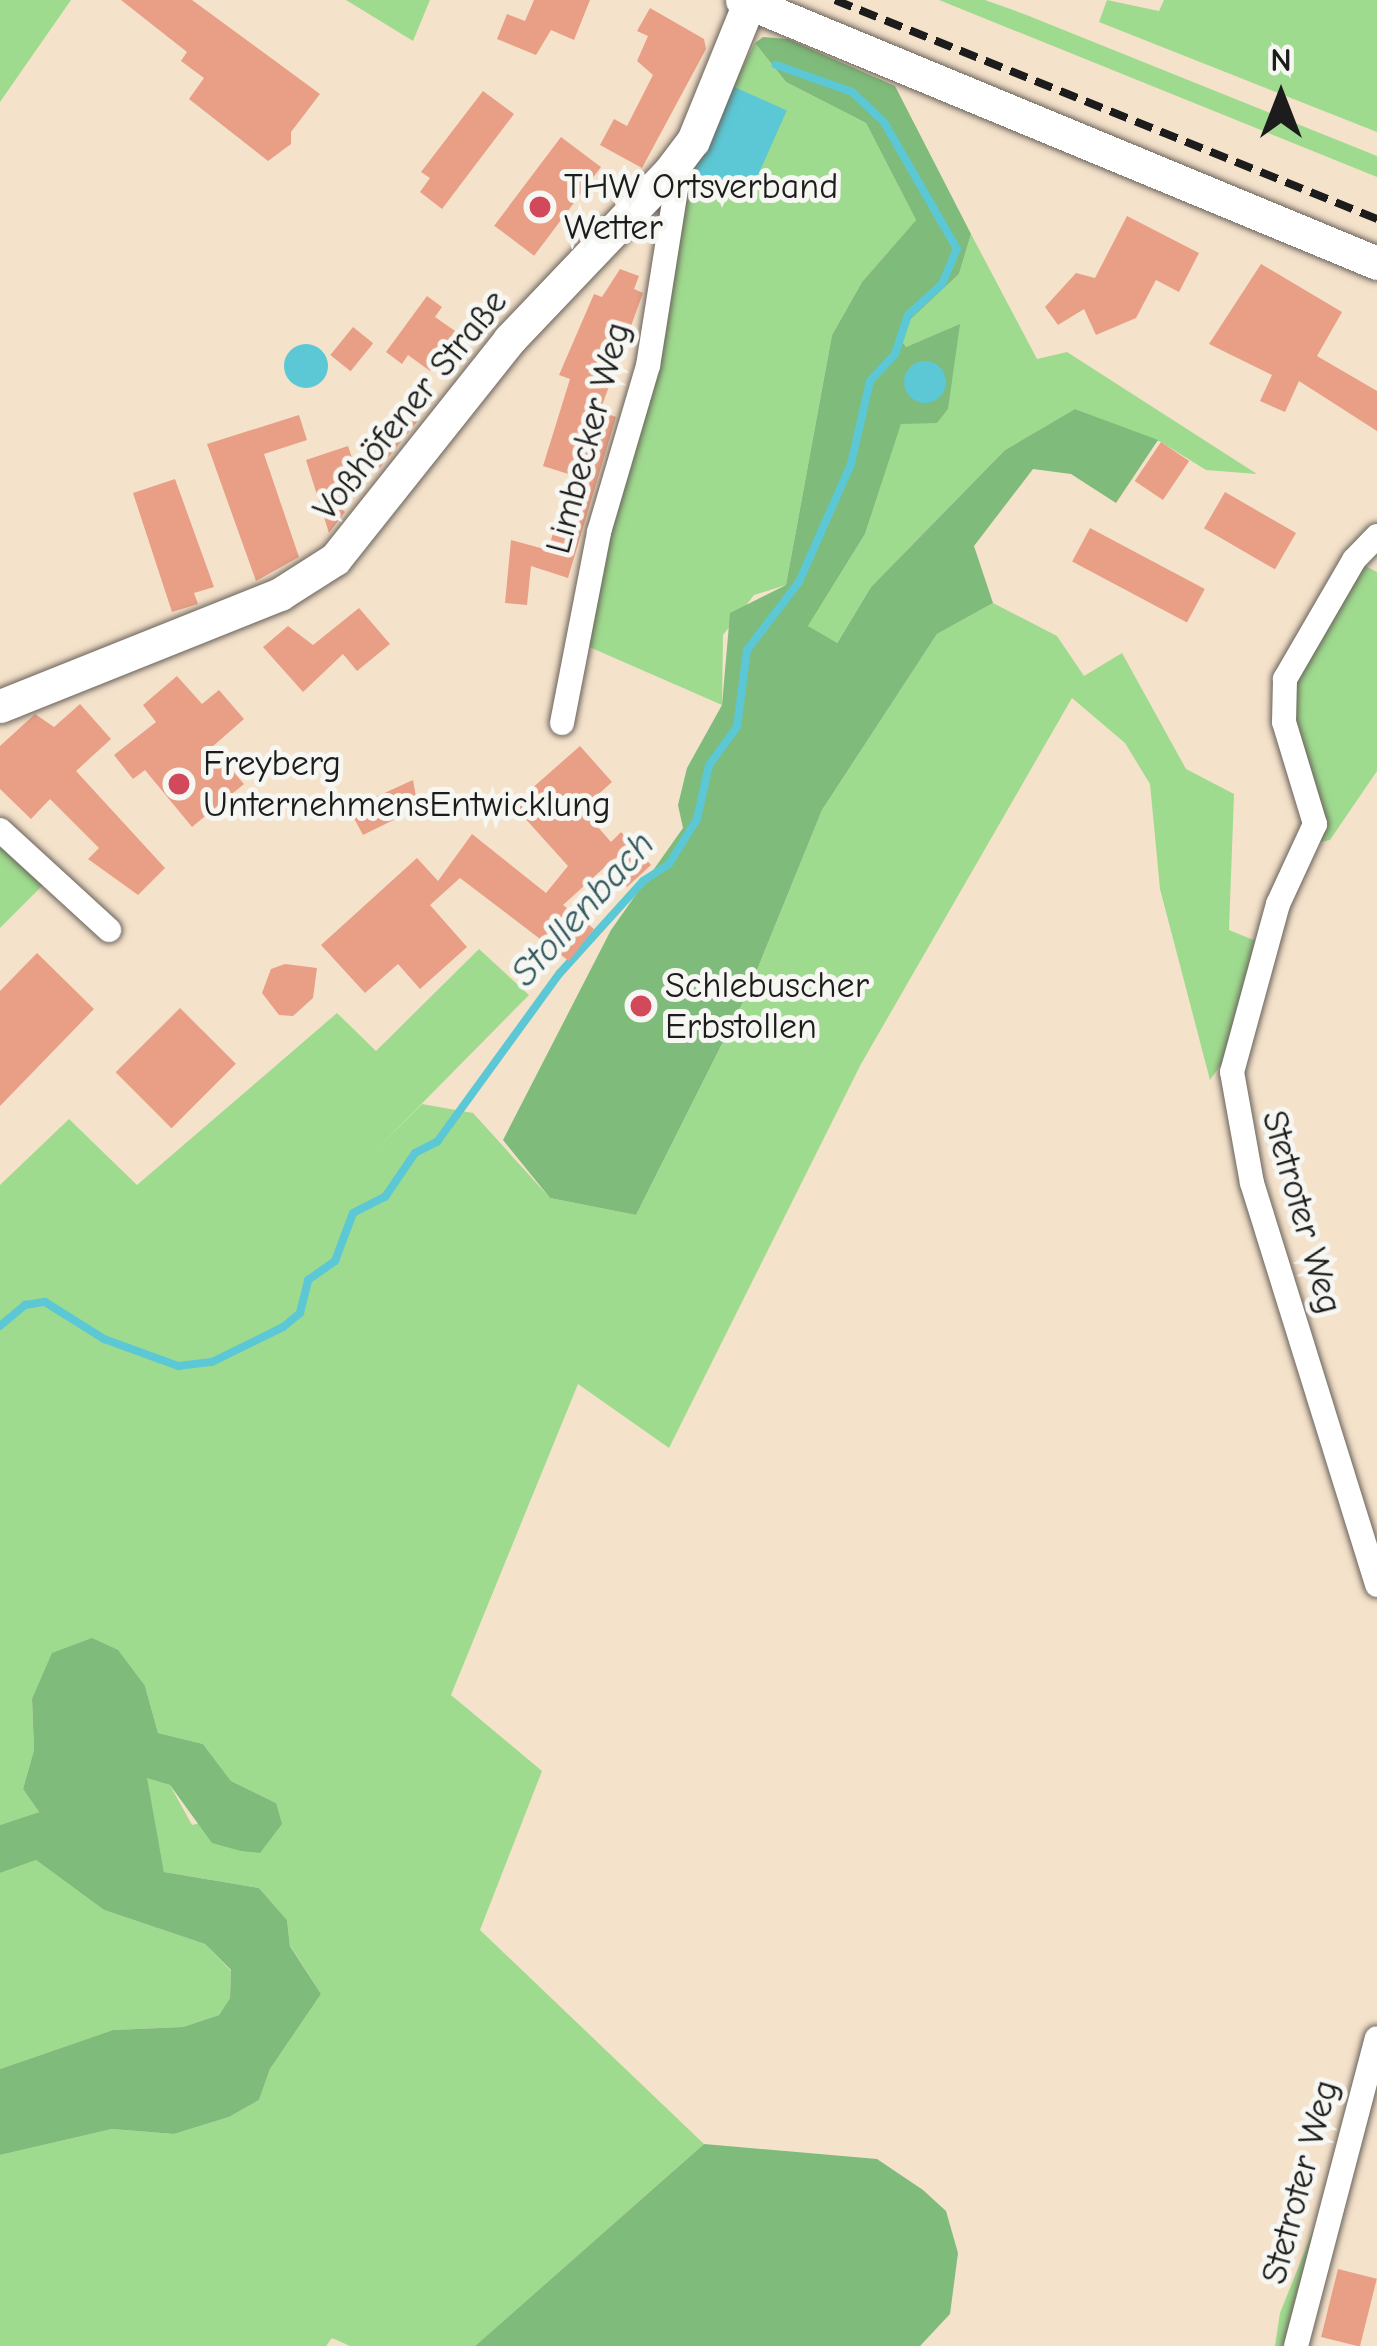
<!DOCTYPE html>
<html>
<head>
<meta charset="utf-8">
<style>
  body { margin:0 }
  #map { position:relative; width:1377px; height:2346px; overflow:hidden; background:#f5e2cb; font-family:"Comic Neue",sans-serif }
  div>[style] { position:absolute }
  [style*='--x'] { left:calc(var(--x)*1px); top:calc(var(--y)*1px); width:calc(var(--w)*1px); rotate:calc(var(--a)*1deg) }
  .green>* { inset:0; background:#9fdb8f }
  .forest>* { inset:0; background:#7fbb7a }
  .water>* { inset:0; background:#5cc8d5; transform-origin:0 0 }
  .round { border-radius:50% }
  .stream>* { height:8px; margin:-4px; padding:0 4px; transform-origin:4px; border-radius:4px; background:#5cc8d5 }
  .building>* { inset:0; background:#e89f85; transform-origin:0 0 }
  .roads { filter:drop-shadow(0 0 3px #686159) drop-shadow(0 0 3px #686159) }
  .street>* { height:24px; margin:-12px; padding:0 12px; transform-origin:12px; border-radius:12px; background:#fff }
  .secondary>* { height:33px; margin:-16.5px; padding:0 16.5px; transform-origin:16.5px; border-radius:16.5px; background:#fff }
  .rail>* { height:8px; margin-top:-4px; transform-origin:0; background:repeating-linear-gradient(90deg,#1c1c1c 0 18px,transparent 0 27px) }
  .dots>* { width:33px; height:33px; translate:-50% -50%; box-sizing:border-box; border:6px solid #f6f6f2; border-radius:50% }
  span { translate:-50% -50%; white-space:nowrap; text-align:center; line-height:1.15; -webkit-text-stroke:10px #f6f6f2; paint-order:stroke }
  .poi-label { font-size:36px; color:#1c1c1c }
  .left { translate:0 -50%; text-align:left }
  .street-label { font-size:36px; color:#1c1c1c }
  .water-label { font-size:39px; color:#32585d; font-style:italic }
  .north { position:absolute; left:1221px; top:36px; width:120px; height:120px; -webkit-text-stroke:9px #f6f6f2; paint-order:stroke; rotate:0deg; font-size:33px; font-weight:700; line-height:48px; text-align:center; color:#1c1c1c }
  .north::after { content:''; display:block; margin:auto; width:42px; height:54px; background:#1c1c1c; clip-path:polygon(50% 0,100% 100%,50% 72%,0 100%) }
</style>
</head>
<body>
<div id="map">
  <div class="green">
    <i style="clip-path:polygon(0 0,71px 0,0 102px)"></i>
    <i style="clip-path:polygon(346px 0,430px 0,413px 41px)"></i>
    <i style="clip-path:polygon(939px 0,985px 0,1024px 14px,1377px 156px,1377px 177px)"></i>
    <i style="clip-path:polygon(1107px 0,1159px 11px,1164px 0,1377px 0,1377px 132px,1099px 22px)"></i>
    <i style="clip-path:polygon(755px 43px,786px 82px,866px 123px,916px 220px,862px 282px,832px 335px,786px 585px,754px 595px,723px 635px,722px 705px,587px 646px,588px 623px,688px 172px)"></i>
    <i style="clip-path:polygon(971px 234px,1037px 359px,1067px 352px,1257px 474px,1206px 470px,1161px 442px,1075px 409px,1005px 450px,871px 587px,836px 644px,808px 626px,865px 534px,901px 423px,937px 423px,959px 325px,906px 347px,901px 340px,911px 319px,959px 274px)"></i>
    <i style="clip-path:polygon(1354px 560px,1377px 572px,1377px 771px,1330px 840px,1320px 842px,1290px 721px,1291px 677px)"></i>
    <i style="clip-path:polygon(993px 603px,1057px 636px,1084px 676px,1122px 653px,1186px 769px,1234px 794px,1229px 930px,1261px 943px,1230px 1051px,1210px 1080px,1160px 889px,1150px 784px,1125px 743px,1072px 698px,861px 1064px,669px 1448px,578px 1384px,451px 1695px,542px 1771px,480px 1930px,704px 2144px,475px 2346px,350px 2346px,332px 2338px,326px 2346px,0 2346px,0 2155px,112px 2129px,174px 2134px,229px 2117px,259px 2100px,270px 2069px,321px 1994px,290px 1945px,287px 1920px,259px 1888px,164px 1872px,146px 1777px,170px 1785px,192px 1825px,276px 1803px,231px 1781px,203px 1744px,158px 1733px,145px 1686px,32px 1699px,34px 1750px,23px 1789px,39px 1812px,0 1825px,0 1185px,69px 1119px,137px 1185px,337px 1013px,376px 1051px,479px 949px,529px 995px,373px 1153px,422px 1104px,473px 1113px,550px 1198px,636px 1215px,748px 992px,822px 810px,937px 634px)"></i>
    <i style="clip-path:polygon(0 838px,49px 879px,0 928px)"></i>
    <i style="clip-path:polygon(36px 1860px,104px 1910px,205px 1944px,231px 1971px,230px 1998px,219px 2015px,183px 2027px,113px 2030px,0 2069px,0 1873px)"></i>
    <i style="clip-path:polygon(1321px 2211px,1292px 2346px,1275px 2346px,1280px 2313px)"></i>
  </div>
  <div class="forest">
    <i style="clip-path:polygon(763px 37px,788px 39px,895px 86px,971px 234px,959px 274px,911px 319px,901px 340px,906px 347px,960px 324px,948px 409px,937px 423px,901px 424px,865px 534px,808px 626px,837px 643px,871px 587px,1005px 450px,1075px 409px,1158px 440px,1116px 503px,1071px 474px,1033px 469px,974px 546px,993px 603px,937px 634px,822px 810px,748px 992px,636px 1215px,550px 1198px,503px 1140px,611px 930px,683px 828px,678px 805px,687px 768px,722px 705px,730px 613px,786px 585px,832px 335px,862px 282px,916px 220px,866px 123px,786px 82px,755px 43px)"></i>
    <i style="clip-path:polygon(92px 1638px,118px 1650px,145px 1686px,158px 1733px,203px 1744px,231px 1781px,276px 1803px,282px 1824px,260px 1853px,241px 1851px,212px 1843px,170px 1785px,147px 1778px,164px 1872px,259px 1888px,287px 1920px,290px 1946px,321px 1994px,270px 2069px,259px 2100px,229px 2117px,174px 2134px,112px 2129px,0 2155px,0 2069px,113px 2030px,183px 2027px,219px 2015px,230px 1998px,231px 1970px,205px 1944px,104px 1910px,36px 1860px,0 1873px,0 1825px,39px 1812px,23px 1789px,34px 1750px,32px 1699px,52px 1653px)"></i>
    <i style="clip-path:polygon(704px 2144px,877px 2159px,923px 2190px,946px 2211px,958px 2253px,950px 2314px,920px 2346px,475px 2346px)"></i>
  </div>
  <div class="water">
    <i style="left:732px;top:86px;width:60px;height:97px;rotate:24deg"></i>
    <i class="round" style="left:284px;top:344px;width:44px;height:44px"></i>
    <i class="round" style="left:904px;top:361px;width:42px;height:42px"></i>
  </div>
  <div class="stream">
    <i style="--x:0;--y:1326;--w:33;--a:-40"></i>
    <i style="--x:25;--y:1305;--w:20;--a:-9"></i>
    <i style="--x:45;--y:1302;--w:70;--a:32.1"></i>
    <i style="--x:104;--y:1339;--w:79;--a:20"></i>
    <i style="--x:178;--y:1366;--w:34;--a:-7"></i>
    <i style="--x:212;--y:1362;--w:79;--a:-26.2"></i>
    <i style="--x:283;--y:1327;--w:22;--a:-39"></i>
    <i style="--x:300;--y:1313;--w:34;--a:-76"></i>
    <i style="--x:308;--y:1280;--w:33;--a:-35"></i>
    <i style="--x:335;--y:1261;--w:51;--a:-69.4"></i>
    <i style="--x:353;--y:1213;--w:36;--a:-27"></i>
    <i style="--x:385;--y:1197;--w:53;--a:-55.7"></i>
    <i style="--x:415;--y:1153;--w:25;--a:-27"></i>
    <i style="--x:437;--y:1142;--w:209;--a:-54"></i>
    <i style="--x:560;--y:973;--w:124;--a:-47.9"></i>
    <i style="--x:643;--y:881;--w:31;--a:-33"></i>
    <i style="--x:669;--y:864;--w:53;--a:-58.1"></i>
    <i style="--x:697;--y:819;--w:55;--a:-77.5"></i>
    <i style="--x:709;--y:765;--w:47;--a:-53.6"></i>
    <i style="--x:737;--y:727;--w:78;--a:-82.6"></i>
    <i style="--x:747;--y:650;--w:86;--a:-52.6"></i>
    <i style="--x:799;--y:582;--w:129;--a:-66.2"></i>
    <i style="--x:851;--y:464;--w:85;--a:-77.1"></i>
    <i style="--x:870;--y:381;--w:37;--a:-47"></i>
    <i style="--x:895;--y:354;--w:41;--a:-71.6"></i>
    <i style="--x:908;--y:315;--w:46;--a:-42.4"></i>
    <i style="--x:942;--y:284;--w:38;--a:-67"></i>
    <i style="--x:957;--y:249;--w:146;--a:-119.9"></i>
    <i style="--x:884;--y:122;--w:44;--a:-136.8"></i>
    <i style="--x:852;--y:92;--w:81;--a:-160.4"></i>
  </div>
  <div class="building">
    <i style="clip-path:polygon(121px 0,192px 0,320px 94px,291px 132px,291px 144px,268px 161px,189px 99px,204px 78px,181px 61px,187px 52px)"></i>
    <i style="clip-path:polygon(534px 0,590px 0,574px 40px,551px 30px,536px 55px,497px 39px,507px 14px,525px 21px)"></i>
    <i style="clip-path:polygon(650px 8px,704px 39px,706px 49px,642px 168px,600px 145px,614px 119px,627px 126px,653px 75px,637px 61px,648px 36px,637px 31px)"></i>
    <i style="clip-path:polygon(483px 91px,514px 114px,442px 209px,420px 192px,430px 178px,421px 172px)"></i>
    <i style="left:561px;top:137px;width:50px;height:111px;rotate:37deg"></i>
    <i style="clip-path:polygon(1127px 216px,1199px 253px,1179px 292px,1156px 280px,1136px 318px,1096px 335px,1084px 309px,1058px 325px,1045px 307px,1076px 273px,1095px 278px)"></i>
    <i style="clip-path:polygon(1261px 264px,1342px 312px,1317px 356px,1377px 391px,1377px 431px,1299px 381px,1285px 412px,1260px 401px,1272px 375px,1209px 344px)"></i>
    <i style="clip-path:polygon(620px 269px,639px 276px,634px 289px,643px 293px,600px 411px,616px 417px,568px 578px,531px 566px,527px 605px,505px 603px,511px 540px,548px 550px,556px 523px,563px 526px,578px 477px,543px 466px,570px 379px,559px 375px,594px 294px,602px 297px)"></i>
    <i style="clip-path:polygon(427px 296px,442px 307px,435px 317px,458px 333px,430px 371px,408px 355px,402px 364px,386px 352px)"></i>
    <i style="left:353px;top:327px;width:26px;height:36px;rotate:39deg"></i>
    <i style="left:404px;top:403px;width:22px;height:72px;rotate:39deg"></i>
    <i style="clip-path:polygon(299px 415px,307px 440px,264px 454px,299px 557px,256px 581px,207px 444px)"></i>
    <i style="left:1161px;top:442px;width:34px;height:47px;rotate:34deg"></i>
    <i style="clip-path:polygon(348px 446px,363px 490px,332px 500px,345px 512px,329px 533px,306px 460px)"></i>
    <i style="clip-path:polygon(175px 479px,214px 587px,194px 593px,198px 604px,172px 612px,133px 493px)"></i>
    <i style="left:1225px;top:492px;width:82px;height:42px;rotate:30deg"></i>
    <i style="left:1090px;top:528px;width:130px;height:38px;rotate:28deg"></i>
    <i style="clip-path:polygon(359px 608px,390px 644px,357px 671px,343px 654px,303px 692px,263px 647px,288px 626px,313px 645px)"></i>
    <i style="clip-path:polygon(177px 676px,202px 704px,219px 690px,244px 719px,212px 747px,244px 784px,192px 827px,145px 770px,133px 779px,114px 755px,156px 722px,143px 705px)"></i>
    <i style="clip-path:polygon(80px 704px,111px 739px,76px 771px,165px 868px,138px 895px,88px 859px,99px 848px,50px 799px,31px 819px,0 789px,0 746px,35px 714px,54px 727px)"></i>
    <i style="clip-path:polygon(580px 746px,612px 782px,582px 809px,611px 842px,621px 832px,651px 865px,627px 887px,607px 865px,563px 905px,594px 929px,569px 961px,460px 878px,430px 905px,467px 947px,420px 989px,398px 964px,365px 993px,321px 945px,417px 858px,438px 881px,472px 834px,546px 893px,568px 866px,513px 805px)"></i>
    <i style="clip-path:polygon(413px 780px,418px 808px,363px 835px,349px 809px)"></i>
    <i style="clip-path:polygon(37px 953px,94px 1009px,0 1106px,0 991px)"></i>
    <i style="clip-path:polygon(285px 964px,317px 968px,313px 998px,293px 1016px,279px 1015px,262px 993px,271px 969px)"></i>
    <i style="left:180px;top:1008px;width:79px;height:91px;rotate:45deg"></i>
    <i style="left:1338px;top:2269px;width:40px;height:70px;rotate:14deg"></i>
  </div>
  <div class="roads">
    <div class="street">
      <i style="--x:1377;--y:536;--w:33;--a:134"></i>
      <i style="--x:1354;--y:560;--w:138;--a:120.1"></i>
      <i style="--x:1285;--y:679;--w:43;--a:91.3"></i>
      <i style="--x:1284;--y:722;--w:107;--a:73.1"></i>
      <i style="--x:1315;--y:824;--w:88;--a:114.8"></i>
      <i style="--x:1278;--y:904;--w:174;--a:105.3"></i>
      <i style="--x:1232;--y:1072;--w:113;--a:79.8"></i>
      <i style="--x:1252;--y:1183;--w:421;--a:72.7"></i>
      <i style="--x:562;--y:723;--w:195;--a:-79"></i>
      <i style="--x:599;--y:532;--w:173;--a:-73.6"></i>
      <i style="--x:648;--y:366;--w:186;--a:-81"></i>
      <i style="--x:677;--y:182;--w:13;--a:-122"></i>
      <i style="--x:0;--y:830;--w:148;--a:42.5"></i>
      <i style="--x:1296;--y:2346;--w:318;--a:-75.3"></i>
    </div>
    <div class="secondary">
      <i style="--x:742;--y:0;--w:687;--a:22.5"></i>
      <i style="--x:0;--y:706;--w:302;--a:-21.8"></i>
      <i style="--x:280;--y:594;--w:65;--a:-32.5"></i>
      <i style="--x:335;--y:559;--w:280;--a:-51.5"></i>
      <i style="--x:509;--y:340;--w:233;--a:-46.4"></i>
      <i style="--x:670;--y:171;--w:38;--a:-53"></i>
      <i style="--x:693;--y:141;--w:149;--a:-67.9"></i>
    </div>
  </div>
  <div class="rail">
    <i style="--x:835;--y:0;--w:585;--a:22"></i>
  </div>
  <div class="dots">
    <i style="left:540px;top:207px;background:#d1495b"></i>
    <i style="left:179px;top:784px;background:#d1495b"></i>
    <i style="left:641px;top:1006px;background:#d1495b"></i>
  </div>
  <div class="poi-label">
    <span class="left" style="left:564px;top:207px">THW Ortsverband<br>Wetter</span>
    <span class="left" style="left:203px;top:784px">Freyberg<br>UnternehmensEntwicklung</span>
    <span class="left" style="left:665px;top:1006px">Schlebuscher<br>Erbstollen</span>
  </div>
  <div class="street-label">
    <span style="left:410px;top:405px;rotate:-51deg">Voßhöfener Straße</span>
    <span style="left:588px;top:438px;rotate:-75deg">Limbecker Weg</span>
    <span style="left:1302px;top:1212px;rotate:74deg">Stetroter Weg</span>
    <span style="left:1300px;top:2182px;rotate:-75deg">Stetroter Weg</span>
  </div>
  <div class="water-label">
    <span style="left:583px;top:909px;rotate:-48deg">Stollenbach</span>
  </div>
  <div class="north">N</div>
</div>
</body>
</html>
